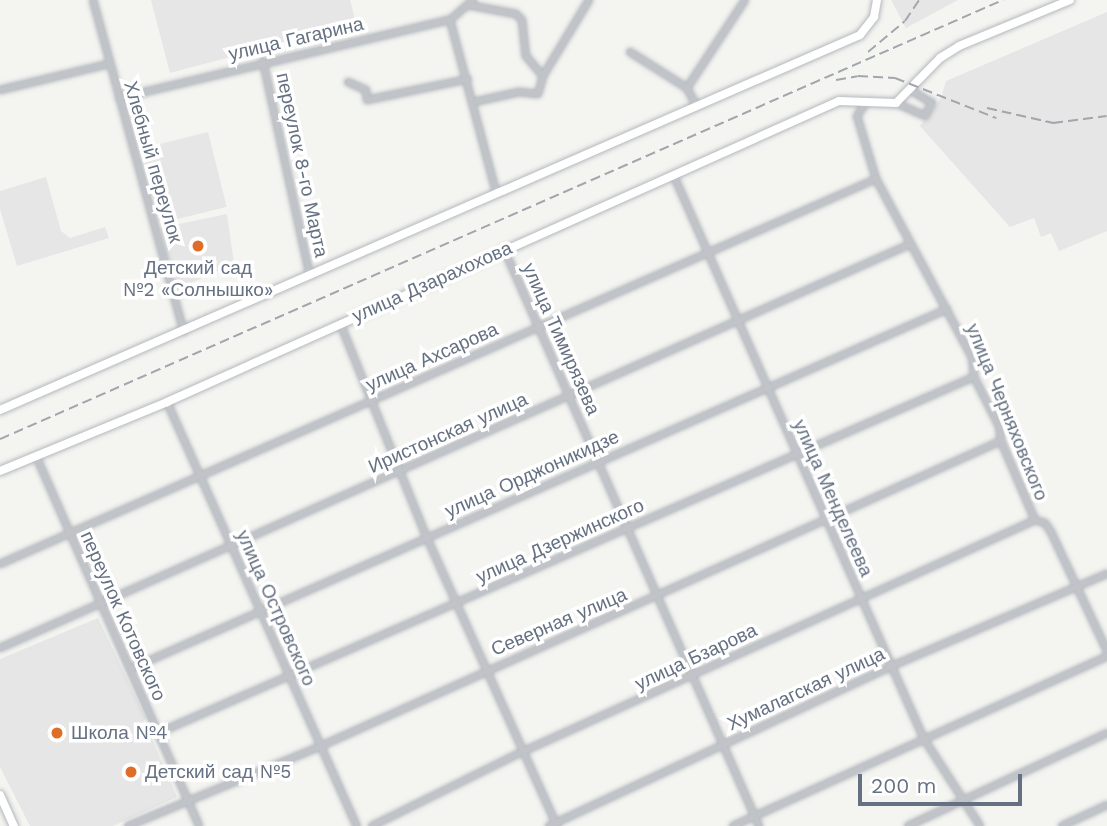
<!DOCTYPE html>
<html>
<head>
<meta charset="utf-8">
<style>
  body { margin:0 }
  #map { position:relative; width:1107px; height:826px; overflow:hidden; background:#f4f5f1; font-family:"Work Sans",sans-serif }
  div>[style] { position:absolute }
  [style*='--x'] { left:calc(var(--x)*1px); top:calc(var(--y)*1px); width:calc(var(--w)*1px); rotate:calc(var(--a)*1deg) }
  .built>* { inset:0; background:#e5e6e5; transform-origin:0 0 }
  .roads { filter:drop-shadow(0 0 2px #b5b8be) drop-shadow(0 0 2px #b5b8be) }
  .street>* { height:6px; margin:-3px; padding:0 3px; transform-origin:3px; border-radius:3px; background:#c0c3c7 }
  .secondary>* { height:8px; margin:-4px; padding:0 4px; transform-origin:4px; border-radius:4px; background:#fff }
  .rail>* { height:2px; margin-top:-1px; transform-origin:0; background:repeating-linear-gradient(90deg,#a1a6ac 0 10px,transparent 0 15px) }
  .dots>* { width:19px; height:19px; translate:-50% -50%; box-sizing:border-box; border:4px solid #fff; border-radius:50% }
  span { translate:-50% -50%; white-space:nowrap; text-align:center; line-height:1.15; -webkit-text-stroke:7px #fff; paint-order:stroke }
  .street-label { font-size:19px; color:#657182 }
  .poi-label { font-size:19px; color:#657182 }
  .left { translate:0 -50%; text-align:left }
  .scale { position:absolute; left:858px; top:774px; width:164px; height:32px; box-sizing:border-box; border:4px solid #657182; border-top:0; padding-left:9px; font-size:21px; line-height:24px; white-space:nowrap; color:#657182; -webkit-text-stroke:5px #fff; paint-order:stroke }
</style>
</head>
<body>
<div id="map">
  <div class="built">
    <i style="clip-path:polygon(151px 0,350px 0,356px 23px,170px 73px)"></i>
    <i style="clip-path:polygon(891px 0,958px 0,906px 28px)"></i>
    <i style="clip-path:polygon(1107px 12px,1107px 231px,1059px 251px,1051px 233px,1041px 237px,1034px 218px,1010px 227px,920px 126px,941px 98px,946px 81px)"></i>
    <i style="left:208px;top:132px;width:77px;height:68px;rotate:76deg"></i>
    <i style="clip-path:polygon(46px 177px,61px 231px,70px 238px,105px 227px,109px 238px,17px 266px,0 209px,0 191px)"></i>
    <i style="clip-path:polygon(227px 214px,234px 264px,175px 290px,160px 228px)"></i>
    <i style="clip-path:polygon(98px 618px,146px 719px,139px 723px,144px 721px,177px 797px,113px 826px,30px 826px,0 767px,0 659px)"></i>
  </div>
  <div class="roads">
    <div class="street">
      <i style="--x:93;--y:0;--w:344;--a:74.7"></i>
      <i style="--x:468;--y:5;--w:49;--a:10.6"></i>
      <i style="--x:516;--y:14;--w:8;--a:45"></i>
      <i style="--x:522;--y:20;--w:36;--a:84"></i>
      <i style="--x:526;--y:56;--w:26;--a:50"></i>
      <i style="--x:450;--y:20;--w:178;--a:75"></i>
      <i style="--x:630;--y:52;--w:67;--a:32.3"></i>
      <i style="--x:263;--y:61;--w:220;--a:77.7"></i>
      <i style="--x:348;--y:82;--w:20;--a:24"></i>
      <i style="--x:366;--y:90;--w:10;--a:84"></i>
      <i style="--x:367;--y:100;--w:103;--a:-11.7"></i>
      <i style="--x:0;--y:90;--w:111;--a:-13.5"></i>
      <i style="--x:119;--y:98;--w:340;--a:-13.3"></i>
      <i style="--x:450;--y:20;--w:30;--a:-41"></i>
      <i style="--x:474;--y:102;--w:46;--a:-12.5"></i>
      <i style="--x:519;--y:92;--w:19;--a:6"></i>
      <i style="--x:538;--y:94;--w:19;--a:-74"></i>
      <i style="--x:543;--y:76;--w:89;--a:-58.8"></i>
      <i style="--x:866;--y:103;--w:16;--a:125"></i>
      <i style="--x:857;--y:116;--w:66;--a:73.2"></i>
      <i style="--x:876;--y:179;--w:202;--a:61.7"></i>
      <i style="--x:972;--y:357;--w:20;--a:84"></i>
      <i style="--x:974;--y:377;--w:55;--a:63"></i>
      <i style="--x:999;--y:426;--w:15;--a:82"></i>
      <i style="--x:1001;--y:441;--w:86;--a:66.7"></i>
      <i style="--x:1035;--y:520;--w:10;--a:17"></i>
      <i style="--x:1045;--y:523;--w:11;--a:56"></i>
      <i style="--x:1051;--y:532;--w:132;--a:64.8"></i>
      <i style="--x:896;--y:103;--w:32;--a:24"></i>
      <i style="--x:925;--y:116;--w:15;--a:-62"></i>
      <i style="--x:932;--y:103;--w:26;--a:-149"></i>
      <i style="--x:696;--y:105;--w:19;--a:-118"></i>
      <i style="--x:687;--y:88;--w:105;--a:-56.6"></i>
      <i style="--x:673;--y:174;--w:618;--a:66.05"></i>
      <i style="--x:924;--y:739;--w:103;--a:57.2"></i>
      <i style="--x:504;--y:249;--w:631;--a:66.16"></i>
      <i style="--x:340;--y:323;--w:232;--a:68"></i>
      <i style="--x:427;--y:538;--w:316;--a:65.7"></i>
      <i style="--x:167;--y:402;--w:465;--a:65.9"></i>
      <i style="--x:36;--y:456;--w:404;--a:66.2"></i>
      <i style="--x:0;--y:564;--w:957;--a:-23.73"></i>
      <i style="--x:0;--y:648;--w:993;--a:-23.93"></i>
      <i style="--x:130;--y:669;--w:893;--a:-23.78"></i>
      <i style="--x:158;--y:733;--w:890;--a:-23.57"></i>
      <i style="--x:128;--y:826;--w:209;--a:-22.5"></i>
      <i style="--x:321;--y:746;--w:745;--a:-24.16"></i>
      <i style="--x:372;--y:826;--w:167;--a:-26.3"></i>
      <i style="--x:522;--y:752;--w:563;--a:-24.33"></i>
      <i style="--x:549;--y:826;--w:378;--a:-25"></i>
      <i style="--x:892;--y:666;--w:234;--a:-23.2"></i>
      <i style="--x:733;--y:826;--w:411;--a:-24.4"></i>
      <i style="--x:908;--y:826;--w:220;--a:-25"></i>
      <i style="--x:1062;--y:826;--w:50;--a:-25"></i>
    </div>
    <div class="secondary">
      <i style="--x:0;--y:410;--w:938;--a:-23.56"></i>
      <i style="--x:860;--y:35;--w:23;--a:-52"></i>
      <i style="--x:874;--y:17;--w:17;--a:-80"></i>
      <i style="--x:0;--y:471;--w:181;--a:-22.4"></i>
      <i style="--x:167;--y:402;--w:736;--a:-24.13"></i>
      <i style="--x:839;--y:101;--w:57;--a:2"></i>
      <i style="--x:896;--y:103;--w:63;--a:-45.6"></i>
      <i style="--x:940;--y:58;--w:22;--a:-32"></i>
      <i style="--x:959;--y:46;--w:120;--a:-22.5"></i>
      <i style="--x:0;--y:795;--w:34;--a:66"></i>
    </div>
  </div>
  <div class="rail">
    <i style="--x:868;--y:52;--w:48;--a:-40"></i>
    <i style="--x:905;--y:21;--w:25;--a:-56"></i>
    <i style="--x:836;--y:80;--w:22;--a:-10"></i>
    <i style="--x:858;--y:76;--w:37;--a:3"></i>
    <i style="--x:895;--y:78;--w:109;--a:21.6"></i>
    <i style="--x:987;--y:108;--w:68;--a:12.8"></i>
    <i style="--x:1053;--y:123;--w:54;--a:-7.4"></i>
    <i style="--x:0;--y:439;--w:1095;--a:-23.64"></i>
  </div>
  <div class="dots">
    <i style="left:198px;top:246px;background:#de6d28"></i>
    <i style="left:57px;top:733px;background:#de6d28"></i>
    <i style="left:131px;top:772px;background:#de6d28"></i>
  </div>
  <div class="street-label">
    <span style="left:296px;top:39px;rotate:-13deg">улица Гагарина</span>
    <span style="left:153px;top:162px;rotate:74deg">Хлебный переулок</span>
    <span style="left:302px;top:165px;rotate:78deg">переулок 8-го Марта</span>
    <span style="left:432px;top:282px;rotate:-24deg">улица Дзарахохова</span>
    <span style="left:561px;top:339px;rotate:66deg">улица Тимирязева</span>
    <span style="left:432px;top:357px;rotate:-24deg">улица Ахсарова</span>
    <span style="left:1007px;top:412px;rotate:68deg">улица Черняховского</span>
    <span style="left:448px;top:433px;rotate:-24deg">Иристонская улица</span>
    <span style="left:532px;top:474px;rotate:-24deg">улица Орджоникидзе</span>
    <span style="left:833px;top:498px;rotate:66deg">улица Менделеева</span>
    <span style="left:560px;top:541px;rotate:-24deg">улица Дзержинского</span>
    <span style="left:276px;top:608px;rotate:66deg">улица Островского</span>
    <span style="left:123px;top:616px;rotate:66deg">переулок Котовского</span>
    <span style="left:559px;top:622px;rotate:-23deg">Северная улица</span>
    <span style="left:696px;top:657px;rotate:-25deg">улица Бзарова</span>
    <span style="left:806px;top:689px;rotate:-25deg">Хумалагская улица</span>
  </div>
  <div class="poi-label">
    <span style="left:198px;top:279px">Детский сад<br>№2 «Солнышко»</span>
    <span class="left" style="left:71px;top:733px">Школа №4</span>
    <span class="left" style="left:145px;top:772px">Детский сад №5</span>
  </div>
  <div class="scale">200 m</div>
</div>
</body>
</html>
